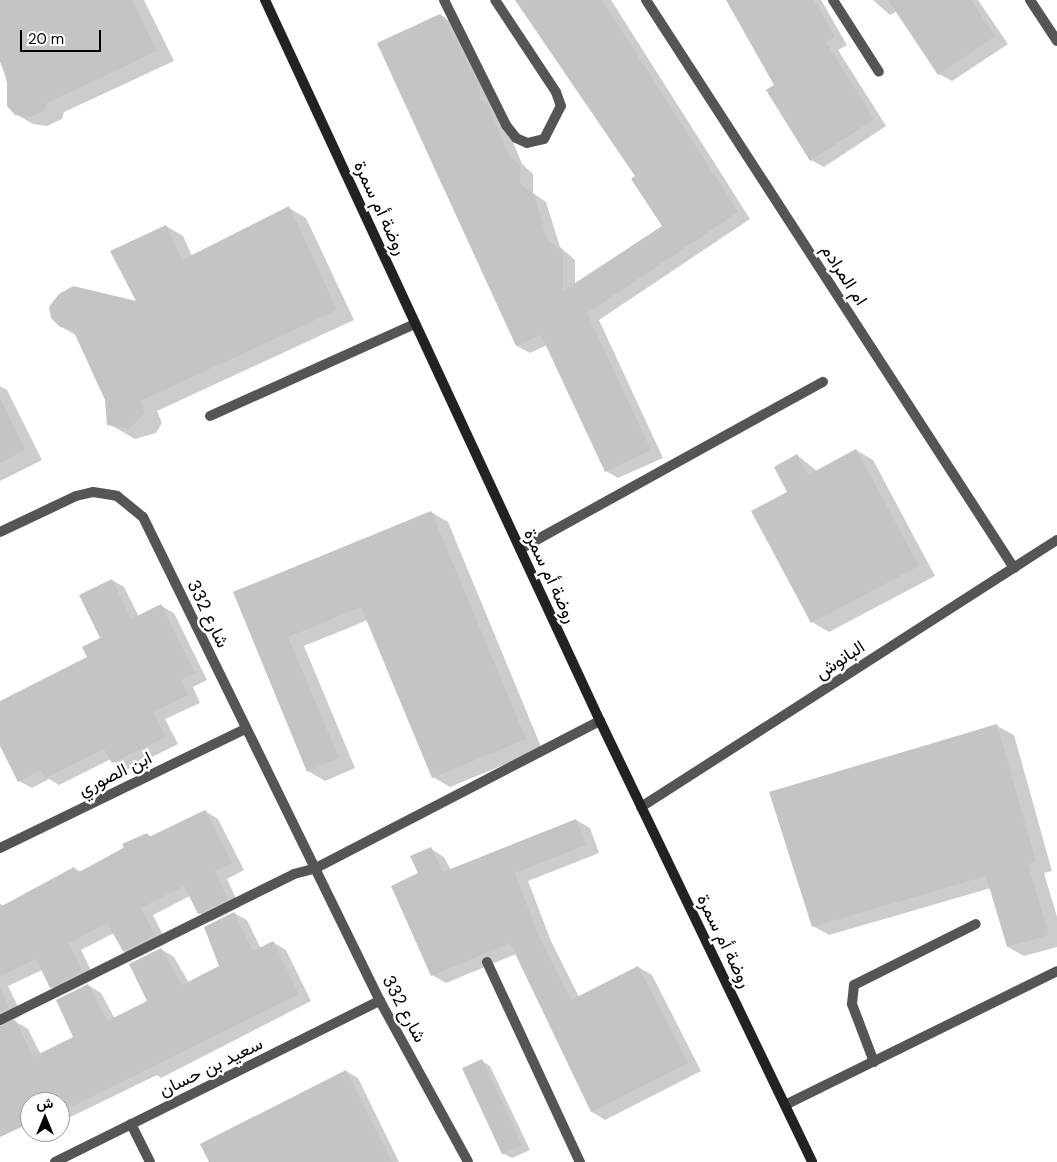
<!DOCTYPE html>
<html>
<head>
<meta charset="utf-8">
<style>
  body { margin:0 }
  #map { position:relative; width:1057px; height:1162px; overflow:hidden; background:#fff; font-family:"DM Sans",Vazirmatn,sans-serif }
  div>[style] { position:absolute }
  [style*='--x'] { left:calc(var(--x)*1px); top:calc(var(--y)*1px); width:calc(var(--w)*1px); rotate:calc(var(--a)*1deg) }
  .shadow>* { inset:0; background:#0003 }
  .building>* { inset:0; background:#c4c4c4; transform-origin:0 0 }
  .lane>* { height:10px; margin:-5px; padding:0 5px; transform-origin:5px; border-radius:5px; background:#555 }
  .street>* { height:10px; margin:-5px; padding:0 5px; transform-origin:5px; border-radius:5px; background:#555 }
  .secondary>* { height:10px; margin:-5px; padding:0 5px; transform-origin:5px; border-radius:5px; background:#222 }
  span { translate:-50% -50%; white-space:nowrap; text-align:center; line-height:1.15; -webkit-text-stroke:5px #fff; paint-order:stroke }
  .street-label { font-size:18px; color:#000 }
  .north { position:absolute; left:20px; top:1092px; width:50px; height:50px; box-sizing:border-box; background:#fff; border:1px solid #999; border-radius:50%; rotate:0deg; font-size:14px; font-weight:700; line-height:20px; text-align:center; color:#000 }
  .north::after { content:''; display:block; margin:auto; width:18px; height:22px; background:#000; clip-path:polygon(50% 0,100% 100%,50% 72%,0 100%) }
  .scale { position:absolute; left:20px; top:30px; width:81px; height:22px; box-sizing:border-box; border:2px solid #000; border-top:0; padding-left:6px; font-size:15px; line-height:18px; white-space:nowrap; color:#000; -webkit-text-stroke:4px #fff; paint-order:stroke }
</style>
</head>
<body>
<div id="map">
  <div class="shadow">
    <i style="clip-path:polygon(0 0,144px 0,174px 61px,64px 112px,62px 119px,47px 126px,33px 124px,16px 114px,0 59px)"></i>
    <i style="clip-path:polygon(518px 0,611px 0,750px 219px,599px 320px,663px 458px,618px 478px,606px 471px,547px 345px,530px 353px,517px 346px,379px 43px,440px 16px,453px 23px,501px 113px,522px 164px,533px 174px,533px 193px,546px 202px,560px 247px,575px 260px,575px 284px,664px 226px,636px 177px)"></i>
    <i style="clip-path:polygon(727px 0,821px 0,847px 45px,838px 50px,886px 126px,824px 167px,811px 160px,776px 85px)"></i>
    <i style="clip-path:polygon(873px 0,978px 0,1008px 44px,952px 81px,939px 74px,897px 11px,890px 15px)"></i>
    <i style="clip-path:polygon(289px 208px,306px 218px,354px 320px,157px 411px,162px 423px,156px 433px,135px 439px,109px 424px,106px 400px,77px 336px,60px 326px,138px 303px,166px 226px,183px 236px,192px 256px)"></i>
    <i style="clip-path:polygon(0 386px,7px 390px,42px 460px,0 481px)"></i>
    <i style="clip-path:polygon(856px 450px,873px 460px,935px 576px,829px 632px,812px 622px,753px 512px,789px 492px,797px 455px,817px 471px)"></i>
    <i style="clip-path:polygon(431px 512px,448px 522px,542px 749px,450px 787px,433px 777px,368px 620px,304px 646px,355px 768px,325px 781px,308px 771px,234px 592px)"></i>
    <i style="clip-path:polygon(112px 580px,124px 587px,139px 617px,161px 606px,174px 613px,207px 680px,193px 687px,200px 703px,165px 719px,178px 744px,126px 770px,111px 759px,59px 785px,49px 779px,32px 788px,19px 781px,0 743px,0 702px,89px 658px,102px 639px)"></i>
    <i style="clip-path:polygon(997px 726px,1014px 735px,1052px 871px,1044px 873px,1057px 917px,1057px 947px,1024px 956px,1008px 947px,991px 888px,829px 935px,813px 926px)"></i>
    <i style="clip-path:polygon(205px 811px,218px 819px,244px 870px,227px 879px,240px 907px,212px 921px,199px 913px,190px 896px,153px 915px,167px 943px,137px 958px,123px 951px,114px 933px,81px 950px,95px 979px,64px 994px,51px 987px,42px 970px,8px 986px,22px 1015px,13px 1020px,28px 1029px,41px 1055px,75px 1038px,88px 985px,101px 993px,115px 1019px,149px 1001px,161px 949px,174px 957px,189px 983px,221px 967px,234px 913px,247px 920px,261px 949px,273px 942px,286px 950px,311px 1001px,161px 1078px,157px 1075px,60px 1122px,60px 1102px,30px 1102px,30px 1127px,0 1070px,0 904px,6px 906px,74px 868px,81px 872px,147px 834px,152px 837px)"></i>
    <i style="clip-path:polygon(576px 820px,590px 828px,599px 853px,528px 881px,551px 941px,579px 997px,638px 967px,652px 975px,701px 1071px,605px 1120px,592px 1112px,516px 954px,446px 983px,432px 975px,420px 873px,431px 849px,444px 857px,451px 870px)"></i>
    <i style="clip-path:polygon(482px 1061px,490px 1066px,530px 1150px,512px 1158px,503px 1153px)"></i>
    <i style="clip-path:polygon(346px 1071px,358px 1078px,399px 1162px,211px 1162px)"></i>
  </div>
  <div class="building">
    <i style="clip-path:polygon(0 0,132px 0,157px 51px,47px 103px,45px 110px,30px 117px,15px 115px,7px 106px,7px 77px,0 62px)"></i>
    <i style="clip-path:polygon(515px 0,602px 0,738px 212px,587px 313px,651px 450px,605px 472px,541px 335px,516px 346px,377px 43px,440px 14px,445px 18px,480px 88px,480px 100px,488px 104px,509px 156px,520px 166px,520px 184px,534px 194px,547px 239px,563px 252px,563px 291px,662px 226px,631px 179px,635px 176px)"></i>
    <i style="clip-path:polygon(726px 0,814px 0,835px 37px,826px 42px,874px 119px,810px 161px,766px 90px,774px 85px)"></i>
    <i style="clip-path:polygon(888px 0,971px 0,995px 36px,938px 75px)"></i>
    <i style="clip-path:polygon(289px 206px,337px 310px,140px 401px,145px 413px,129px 429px,107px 425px,105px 400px,73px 330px,60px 327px,51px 318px,49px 307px,59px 294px,73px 286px,136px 301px,110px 251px,166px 225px,182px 260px)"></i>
    <i style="clip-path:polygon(0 398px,25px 450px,0 463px)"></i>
    <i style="clip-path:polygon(856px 449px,919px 566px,811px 623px,751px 511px,787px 492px,774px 467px,797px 454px,808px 475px)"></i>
    <i style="clip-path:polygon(431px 511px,526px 739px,432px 778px,361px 607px,288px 637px,339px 758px,307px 772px,233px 592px)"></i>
    <i style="clip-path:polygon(112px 579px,131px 619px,161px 604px,195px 673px,181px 680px,188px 695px,153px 712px,166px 737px,112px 763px,104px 749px,46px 778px,41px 770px,18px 782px,0 746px,0 701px,87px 657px,82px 647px,100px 638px,79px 595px)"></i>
    <i style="clip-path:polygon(997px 724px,1036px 862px,1028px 864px,1049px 935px,1007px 947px,986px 876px,812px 927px,769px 792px)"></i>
    <i style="clip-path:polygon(205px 810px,232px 863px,215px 871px,228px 899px,198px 914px,184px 886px,141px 908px,155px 935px,123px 951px,107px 923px,69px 943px,82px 971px,50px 988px,36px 959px,0 976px,0 907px,74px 867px,77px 873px,124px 848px,122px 844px,147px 833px,149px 837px)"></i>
    <i style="clip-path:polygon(576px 819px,586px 845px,515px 873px,537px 932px,571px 1000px,638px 966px,688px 1063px,591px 1112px,510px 943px,431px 976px,391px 886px,418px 873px,410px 856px,431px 847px,443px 872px)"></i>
    <i style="clip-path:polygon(234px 912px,253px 951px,273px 941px,299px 994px,73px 1106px,60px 1109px,60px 1102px,30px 1102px,30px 1123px,0 1137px,0 1027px,15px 1020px,33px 1057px,73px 1037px,56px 1000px,88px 984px,107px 1021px,147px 1001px,129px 964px,161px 948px,182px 985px,219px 966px,204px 927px)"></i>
    <i style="clip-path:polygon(0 988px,9px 1008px,0 1012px)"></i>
    <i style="left:482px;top:1059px;width:95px;height:22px;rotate:65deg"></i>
    <i style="clip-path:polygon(346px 1070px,392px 1162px,209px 1162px,200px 1144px)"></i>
  </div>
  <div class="lane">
    <i style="--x:444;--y:0;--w:140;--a:63.6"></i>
    <i style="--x:506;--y:125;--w:16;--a:52"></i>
    <i style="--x:516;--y:138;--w:12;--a:24"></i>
    <i style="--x:527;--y:143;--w:17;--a:-13"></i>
    <i style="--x:544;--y:139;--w:37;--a:-63"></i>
    <i style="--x:561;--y:106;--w:15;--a:-110"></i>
    <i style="--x:556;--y:92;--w:110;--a:-123.5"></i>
    <i style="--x:833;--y:0;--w:85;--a:57.4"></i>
    <i style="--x:210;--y:416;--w:225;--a:-24.2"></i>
    <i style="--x:520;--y:549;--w:346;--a:-28.9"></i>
    <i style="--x:487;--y:962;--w:221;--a:65.1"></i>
    <i style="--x:0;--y:1020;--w:328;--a:-26.4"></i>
    <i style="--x:294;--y:874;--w:23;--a:-15"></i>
    <i style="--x:874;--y:1062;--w:62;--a:-110.8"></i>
    <i style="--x:852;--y:1004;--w:19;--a:-84"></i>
    <i style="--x:854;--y:985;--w:136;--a:-26.6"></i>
    <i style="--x:785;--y:1105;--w:303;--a:-26.2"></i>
  </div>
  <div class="street">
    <i style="--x:646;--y:0;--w:677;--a:57.06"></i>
    <i style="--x:1030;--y:0;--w:49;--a:56.6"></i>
    <i style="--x:0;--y:532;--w:84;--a:-25.3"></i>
    <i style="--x:76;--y:496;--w:17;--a:-13"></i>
    <i style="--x:93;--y:492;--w:24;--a:9"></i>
    <i style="--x:117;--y:496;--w:33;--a:39"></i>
    <i style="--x:143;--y:517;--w:539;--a:63.91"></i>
    <i style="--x:380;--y:1001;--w:183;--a:61.3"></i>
    <i style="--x:641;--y:807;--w:494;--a:-32.7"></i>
    <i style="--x:0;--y:848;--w:272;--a:-25.9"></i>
    <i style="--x:316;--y:868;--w:320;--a:-27.4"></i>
    <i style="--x:131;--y:1124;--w:42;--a:63.4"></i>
    <i style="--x:55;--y:1162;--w:363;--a:-26.4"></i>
  </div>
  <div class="secondary">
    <i style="--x:265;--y:0;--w:795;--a:65.08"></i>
    <i style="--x:600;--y:721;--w:489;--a:64.3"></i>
  </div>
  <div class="street-label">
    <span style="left:380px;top:208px;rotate:65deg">روضة أم سمرة</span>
    <span style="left:844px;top:275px;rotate:57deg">ام المرادم</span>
    <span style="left:550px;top:576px;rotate:65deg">روضة أم سمرة</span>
    <span style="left:208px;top:614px;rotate:64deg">شارع 332</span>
    <span style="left:840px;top:660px;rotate:-33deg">البانوش</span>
    <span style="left:115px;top:774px;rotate:-26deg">ابن الصوري</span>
    <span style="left:724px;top:941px;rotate:64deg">روضة أم سمرة</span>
    <span style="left:404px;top:1009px;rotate:62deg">شارع 332</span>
    <span style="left:211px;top:1067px;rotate:-26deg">سعيد بن حسان</span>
  </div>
  <div class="north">ش</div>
  <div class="scale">20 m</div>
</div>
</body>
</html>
